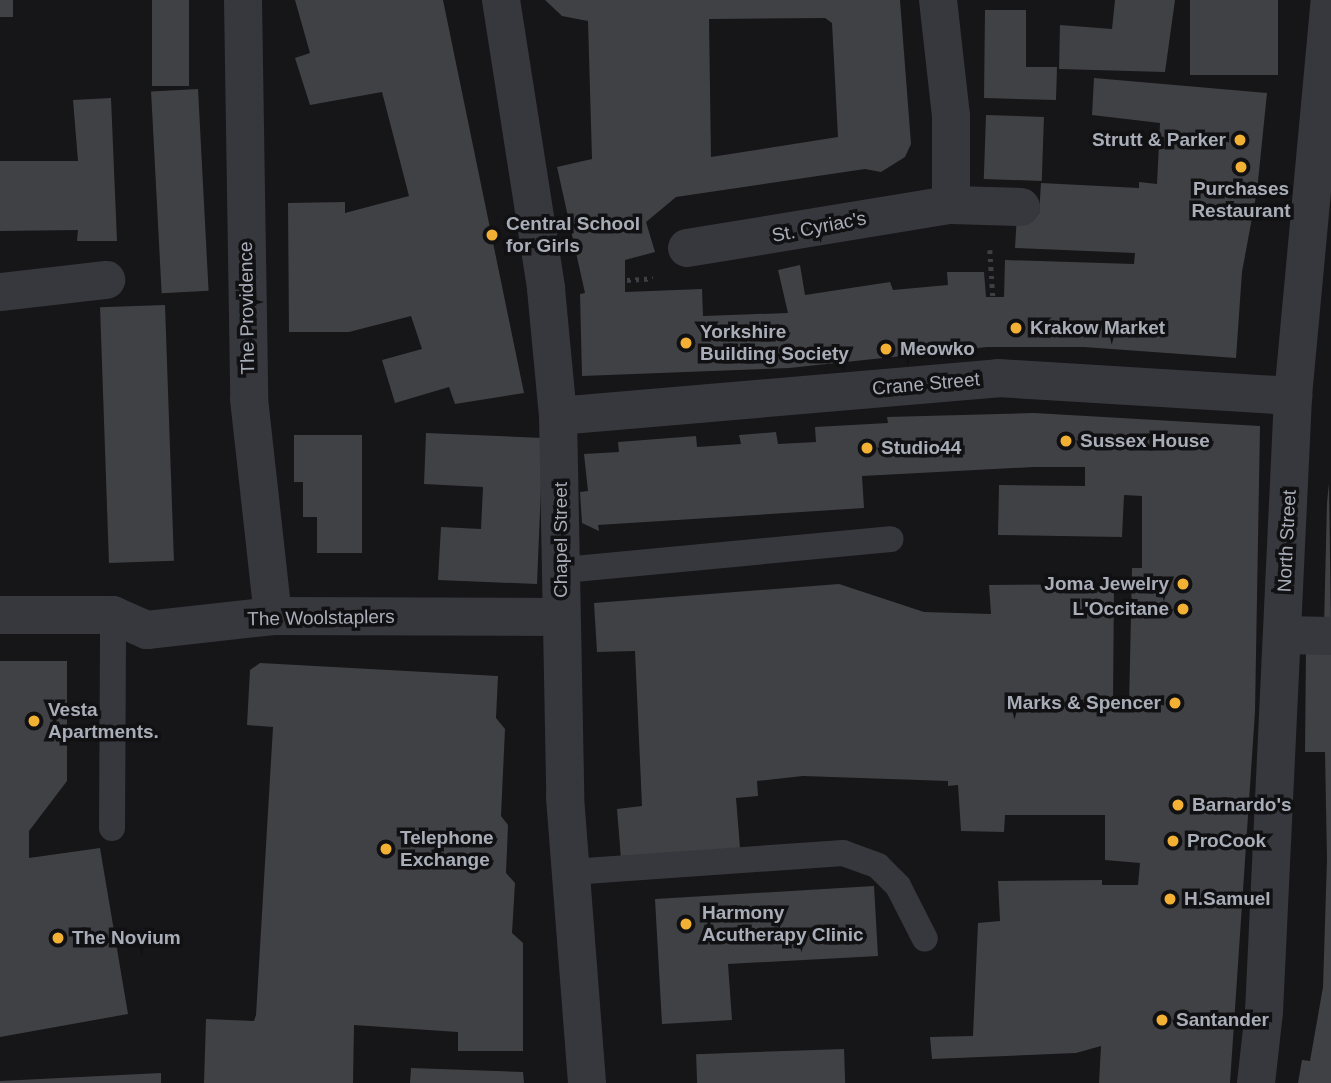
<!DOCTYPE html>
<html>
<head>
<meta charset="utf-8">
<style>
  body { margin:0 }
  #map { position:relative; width:1331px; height:1083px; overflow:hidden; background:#161618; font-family:Helvetica,sans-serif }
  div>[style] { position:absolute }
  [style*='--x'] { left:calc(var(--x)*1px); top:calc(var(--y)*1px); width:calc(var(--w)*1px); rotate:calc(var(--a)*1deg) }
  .building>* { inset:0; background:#404145; transform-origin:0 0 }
  .path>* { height:4.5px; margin-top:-2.25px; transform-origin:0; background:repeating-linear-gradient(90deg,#3d3f44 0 3.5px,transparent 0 8.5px) }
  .service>* { height:26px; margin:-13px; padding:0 13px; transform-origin:13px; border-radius:13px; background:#37383d }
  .pedestrian>* { height:38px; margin:-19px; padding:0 19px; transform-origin:19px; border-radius:19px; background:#37383d }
  .minor>* { height:38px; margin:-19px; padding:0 19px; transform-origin:19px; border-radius:19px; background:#37383d }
  .dots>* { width:19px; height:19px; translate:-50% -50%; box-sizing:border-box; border:4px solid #111113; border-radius:50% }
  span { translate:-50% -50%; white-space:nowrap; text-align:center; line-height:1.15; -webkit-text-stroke:7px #111113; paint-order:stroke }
  .poi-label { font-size:19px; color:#a8adb8; font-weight:700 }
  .right { translate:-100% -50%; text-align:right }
  .left { translate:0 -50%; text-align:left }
  .street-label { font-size:19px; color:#a8adb8 }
</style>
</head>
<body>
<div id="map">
  <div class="building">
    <i style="left:0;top:0;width:13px;height:17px"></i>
    <i style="left:152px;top:0;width:37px;height:86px"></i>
    <i style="clip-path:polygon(295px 0,443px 0,524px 393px,455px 404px,449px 387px,395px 403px,382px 360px,422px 349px,411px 316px,349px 332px,289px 332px,288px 203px,345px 202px,345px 213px,409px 196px,382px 92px,310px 105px,295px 58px,310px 53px)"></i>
    <i style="clip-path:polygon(evenodd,545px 0,900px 0,911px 144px,905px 157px,881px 172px,865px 169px,676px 197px,646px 222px,655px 252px,625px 260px,625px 292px,702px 289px,703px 316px,788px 313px,778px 270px,800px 265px,805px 295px,890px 282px,893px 290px,948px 285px,947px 272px,984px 272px,986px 297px,1004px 297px,1005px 260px,1134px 264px,1135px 253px,1015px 248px,1017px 214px,1039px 214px,1041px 183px,1139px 188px,1139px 182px,1157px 184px,1160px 123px,1092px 115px,1094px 78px,1267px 93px,1257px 191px,1242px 272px,1236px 358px,1084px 347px,987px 347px,789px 368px,582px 376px,580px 294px,585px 293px,557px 167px,592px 159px,588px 21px,562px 16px,545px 0,825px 18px,832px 23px,838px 137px,711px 157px,709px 19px,825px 18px)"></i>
    <i style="clip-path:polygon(1115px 0,1175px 0,1165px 72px,1059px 69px,1060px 25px,1112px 29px)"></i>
    <i style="left:1190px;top:0;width:88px;height:75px"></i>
    <i style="clip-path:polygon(985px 10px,1026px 10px,1026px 67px,1057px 67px,1056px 100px,984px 98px)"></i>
    <i style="left:198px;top:89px;width:202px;height:47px;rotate:87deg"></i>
    <i style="clip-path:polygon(111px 98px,117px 241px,77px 241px,78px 230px,0 231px,0 161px,78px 161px,73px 100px)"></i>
    <i style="left:986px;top:115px;width:58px;height:64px;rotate:2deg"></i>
    <i style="left:165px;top:305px;width:256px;height:65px;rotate:88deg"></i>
    <i style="clip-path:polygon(1034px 413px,1260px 426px,1255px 712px,1230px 1083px,1099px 1083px,1101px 1046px,1076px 1053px,932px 1059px,930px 1037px,973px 1036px,978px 923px,1000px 921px,998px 881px,1102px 880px,1102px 885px,1138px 885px,1140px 863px,1105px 860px,1105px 815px,1005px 815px,1004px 832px,961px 831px,958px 785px,948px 786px,948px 781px,803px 776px,757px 781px,758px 796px,736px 798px,740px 848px,621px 859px,617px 809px,642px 806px,635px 651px,597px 652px,594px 603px,839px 584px,924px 612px,991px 614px,989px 585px,1114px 584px,1113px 705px,1129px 706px,1132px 568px,1142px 568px,1142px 496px,1124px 495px,1122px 537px,998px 535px,999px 485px,1085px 486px,1085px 467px,1034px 467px,862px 476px,864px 508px,598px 525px,599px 531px,582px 523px,580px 492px,588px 491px,584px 454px,619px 452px,618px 442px,696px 436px,697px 447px,741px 444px,739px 435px,776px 432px,778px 444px,816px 442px,815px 427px,888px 423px,887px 417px)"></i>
    <i style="clip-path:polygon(426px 433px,543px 438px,537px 584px,438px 580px,441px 527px,481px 529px,483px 487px,424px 484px)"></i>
    <i style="clip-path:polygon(294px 435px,362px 435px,362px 553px,317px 553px,317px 517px,303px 517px,303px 482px,294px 482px)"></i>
    <i style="clip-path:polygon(1329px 483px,1331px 627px,1324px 627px,1327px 503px)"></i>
    <i style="clip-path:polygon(1306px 648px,1331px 649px,1331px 1083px,1298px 1083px,1302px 1060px,1310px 1061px,1323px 987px,1327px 859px,1325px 752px,1305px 752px)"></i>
    <i style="clip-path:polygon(0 661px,67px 661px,67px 781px,29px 831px,29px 858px,100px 848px,128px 1014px,0 1037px)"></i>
    <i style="clip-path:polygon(260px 663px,498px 676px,496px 718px,505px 729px,501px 816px,508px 825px,506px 873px,515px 883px,512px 933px,523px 943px,523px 1051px,458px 1051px,458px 1032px,354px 1025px,353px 1083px,204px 1083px,206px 1019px,254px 1021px,256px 1015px,273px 727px,247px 725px,250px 670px)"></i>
    <i style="clip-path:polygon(874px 886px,878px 956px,728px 964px,732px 1020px,662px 1024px,655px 899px)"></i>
    <i style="left:844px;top:1049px;width:34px;height:148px;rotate:88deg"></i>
    <i style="clip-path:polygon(411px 1068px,523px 1072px,524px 1083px,410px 1083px)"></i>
    <i style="clip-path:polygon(161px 1073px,161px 1083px,0 1083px,0 1081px)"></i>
  </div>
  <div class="path">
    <i style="--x:990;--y:250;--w:46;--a:86.3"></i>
    <i style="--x:627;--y:280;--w:26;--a:-4"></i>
  </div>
  <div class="service">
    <i style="--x:564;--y:570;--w:328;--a:-5.4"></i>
    <i style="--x:112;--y:828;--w:213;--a:-89.7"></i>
    <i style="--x:571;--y:872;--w:273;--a:-4"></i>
    <i style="--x:843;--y:853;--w:37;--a:20"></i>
    <i style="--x:878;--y:866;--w:28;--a:45"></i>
    <i style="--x:898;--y:886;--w:59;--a:63"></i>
  </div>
  <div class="pedestrian">
    <i style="--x:558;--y:416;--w:442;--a:-4.9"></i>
    <i style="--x:998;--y:378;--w:296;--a:3.5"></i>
    <i style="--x:1282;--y:635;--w:49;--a:1.2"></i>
    <i style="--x:1256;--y:1083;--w:71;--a:-83.6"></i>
    <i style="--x:1264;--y:1012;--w:617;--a:-87.3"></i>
    <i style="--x:1293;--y:396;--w:398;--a:-84.7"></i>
  </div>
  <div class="minor">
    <i style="--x:243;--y:0;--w:399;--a:89.1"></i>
    <i style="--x:249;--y:399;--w:218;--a:83.7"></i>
    <i style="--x:501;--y:0;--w:292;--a:81.1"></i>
    <i style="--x:546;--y:289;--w:128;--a:84.6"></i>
    <i style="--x:558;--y:416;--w:381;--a:88.9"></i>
    <i style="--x:565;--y:797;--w:287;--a:85.6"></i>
    <i style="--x:938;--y:0;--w:116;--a:83.6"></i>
    <i style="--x:951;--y:115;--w:90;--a:90"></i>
    <i style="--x:687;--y:248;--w:267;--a:-9.3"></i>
    <i style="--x:951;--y:205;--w:70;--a:1.6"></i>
    <i style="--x:0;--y:292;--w:107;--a:-6.5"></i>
    <i style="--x:0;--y:615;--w:113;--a:0"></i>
    <i style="--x:113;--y:615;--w:37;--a:24"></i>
    <i style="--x:147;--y:630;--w:127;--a:-6.3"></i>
    <i style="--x:273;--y:616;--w:288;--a:0.2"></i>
  </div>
  <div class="dots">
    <i style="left:1240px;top:140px;background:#f2b134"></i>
    <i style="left:1241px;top:167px;background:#f2b134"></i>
    <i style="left:492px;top:235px;background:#f2b134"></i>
    <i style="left:1016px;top:328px;background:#f2b134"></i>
    <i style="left:686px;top:343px;background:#f2b134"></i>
    <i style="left:886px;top:349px;background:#f2b134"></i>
    <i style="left:1066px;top:441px;background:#f2b134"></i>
    <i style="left:867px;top:448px;background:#f2b134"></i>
    <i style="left:1183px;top:584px;background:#f2b134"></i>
    <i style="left:1183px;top:609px;background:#f2b134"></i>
    <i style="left:1175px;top:703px;background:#f2b134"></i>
    <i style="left:34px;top:721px;background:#f2b134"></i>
    <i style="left:1178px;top:805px;background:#f2b134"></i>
    <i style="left:1173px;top:841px;background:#f2b134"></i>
    <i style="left:386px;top:849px;background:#f2b134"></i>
    <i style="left:1170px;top:899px;background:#f2b134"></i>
    <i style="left:686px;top:924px;background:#f2b134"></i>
    <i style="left:58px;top:938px;background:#f2b134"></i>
    <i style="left:1162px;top:1020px;background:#f2b134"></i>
  </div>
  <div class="poi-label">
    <span class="right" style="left:1226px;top:140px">Strutt &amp; Parker</span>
    <span style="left:1241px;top:200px">Purchases<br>Restaurant</span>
    <span class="left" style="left:506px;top:235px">Central School<br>for Girls</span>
    <span class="left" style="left:1030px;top:328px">Krakow Market</span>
    <span class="left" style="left:700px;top:343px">Yorkshire<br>Building Society</span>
    <span class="left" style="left:900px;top:349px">Meowko</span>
    <span class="left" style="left:1080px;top:441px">Sussex House</span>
    <span class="left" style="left:881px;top:448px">Studio44</span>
    <span class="right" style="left:1169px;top:584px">Joma Jewelry</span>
    <span class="right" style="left:1169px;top:609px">L'Occitane</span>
    <span class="right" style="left:1161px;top:703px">Marks &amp; Spencer</span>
    <span class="left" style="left:48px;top:721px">Vesta<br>Apartments.</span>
    <span class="left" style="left:1192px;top:805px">Barnardo's</span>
    <span class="left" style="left:400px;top:849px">Telephone<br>Exchange</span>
    <span class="left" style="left:1187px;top:841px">ProCook</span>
    <span class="left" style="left:1184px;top:899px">H.Samuel</span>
    <span class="left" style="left:702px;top:924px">Harmony<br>Acutherapy Clinic</span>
    <span class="left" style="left:72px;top:938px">The Novium</span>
    <span class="left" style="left:1176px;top:1020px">Santander</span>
  </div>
  <div class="street-label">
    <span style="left:819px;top:227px;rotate:-11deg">St. Cyriac's</span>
    <span style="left:247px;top:308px;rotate:-91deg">The Providence</span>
    <span style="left:926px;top:384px;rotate:-5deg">Crane Street</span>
    <span style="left:561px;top:540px;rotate:-90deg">Chapel Street</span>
    <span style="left:1287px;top:541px;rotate:-87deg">North Street</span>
    <span style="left:321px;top:618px;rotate:-1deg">The Woolstaplers</span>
  </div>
</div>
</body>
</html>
